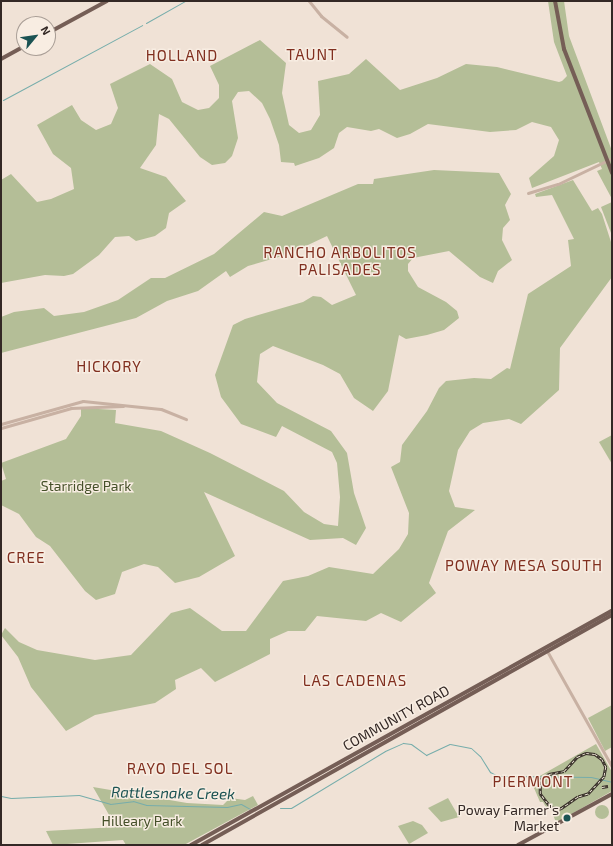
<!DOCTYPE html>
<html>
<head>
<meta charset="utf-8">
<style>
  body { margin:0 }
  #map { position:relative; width:613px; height:846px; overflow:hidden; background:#f0e2d6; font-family:"Exo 2",sans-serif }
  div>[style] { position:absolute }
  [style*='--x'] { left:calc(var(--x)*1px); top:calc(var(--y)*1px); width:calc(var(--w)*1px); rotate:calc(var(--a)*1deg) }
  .green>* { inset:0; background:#b4be97 }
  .round { border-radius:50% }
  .stream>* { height:1px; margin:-0.5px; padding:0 0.5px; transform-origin:0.5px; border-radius:0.5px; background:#76adab }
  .minor>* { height:3px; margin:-1.5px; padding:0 1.5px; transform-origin:1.5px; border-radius:1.5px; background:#c8b1a3 }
  .major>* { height:4px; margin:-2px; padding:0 2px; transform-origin:2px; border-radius:2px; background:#755e56 }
  .rail>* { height:2.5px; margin-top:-1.25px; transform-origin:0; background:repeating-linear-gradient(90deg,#f8ede2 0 3px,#332825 0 6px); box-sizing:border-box; border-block:1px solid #332825 }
  .dots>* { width:11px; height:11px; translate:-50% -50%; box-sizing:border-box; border:2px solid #f8ede2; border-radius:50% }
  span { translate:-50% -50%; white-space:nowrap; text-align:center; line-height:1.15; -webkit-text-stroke:3px #f8ede2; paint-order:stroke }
  .park-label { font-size:14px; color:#455029 }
  .street-label { font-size:14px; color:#332825 }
  .poi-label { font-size:14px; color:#332825 }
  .right { translate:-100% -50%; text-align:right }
  .neighbourhood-label { font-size:15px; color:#802f1f; letter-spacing:1px }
  .water-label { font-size:15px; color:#1b5353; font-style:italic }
  .frame { position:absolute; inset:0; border:2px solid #332825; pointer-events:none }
  .north { position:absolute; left:16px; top:16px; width:40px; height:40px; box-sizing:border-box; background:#f8ede2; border:1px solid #a99e96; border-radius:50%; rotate:61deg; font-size:11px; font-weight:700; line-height:16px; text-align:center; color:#332825 }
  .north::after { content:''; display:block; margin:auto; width:14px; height:18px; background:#1b5353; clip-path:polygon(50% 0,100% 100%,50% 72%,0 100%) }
</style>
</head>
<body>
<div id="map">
  <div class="green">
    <i style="clip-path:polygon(548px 1px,564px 1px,569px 36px,612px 151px,612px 199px,597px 171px,602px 169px,599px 162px,532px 188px,529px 178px,554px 156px,559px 140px,551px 127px,532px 122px,516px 130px,490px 132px,428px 124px,410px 134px,397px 138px,379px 129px,371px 131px,347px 127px,339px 133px,334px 148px,319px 158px,295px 166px,294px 163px,281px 162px,279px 145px,270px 119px,262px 103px,249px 91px,238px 92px,232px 101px,238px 138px,232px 156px,225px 163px,212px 165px,200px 157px,169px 119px,159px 114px,156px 145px,140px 168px,166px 177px,186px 201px,169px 213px,166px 228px,155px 236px,136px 241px,129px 236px,115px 237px,99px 255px,73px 274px,64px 276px,45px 275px,1px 283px,1px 180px,11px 174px,37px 202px,51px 199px,74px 189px,71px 168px,53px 154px,37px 125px,72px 105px,81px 120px,96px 130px,111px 124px,118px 108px,110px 84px,150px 64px,172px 79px,182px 102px,198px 110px,209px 108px,219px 98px,219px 85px,210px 66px,260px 40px,286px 63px,282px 93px,289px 125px,299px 133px,311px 130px,320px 115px,318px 81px,349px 74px,366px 59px,400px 90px,437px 78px,466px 64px,497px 67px,559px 82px,562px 81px,567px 76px,554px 42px)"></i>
    <i style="clip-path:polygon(434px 170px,499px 173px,511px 194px,505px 205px,510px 220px,503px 228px,502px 240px,512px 260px,498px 271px,493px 283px,480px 277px,449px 251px,413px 258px,408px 264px,408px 271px,418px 287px,446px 302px,457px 311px,459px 318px,444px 330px,427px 335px,406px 339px,399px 335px,388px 391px,373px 411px,354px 398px,340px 374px,323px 365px,273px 346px,260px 354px,257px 382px,277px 403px,331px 431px,347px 453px,354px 493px,366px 528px,356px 545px,343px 538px,310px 540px,204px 492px,235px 556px,199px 577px,175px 583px,158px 567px,144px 564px,122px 572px,115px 594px,96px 600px,85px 591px,50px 546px,36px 537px,19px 514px,1px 505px,1px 481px,6px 479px,1px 463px,66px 439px,81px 416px,81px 408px,116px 410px,115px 423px,161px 431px,210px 453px,284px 491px,304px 512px,324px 524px,338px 526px,340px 497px,337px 463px,332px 452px,282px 426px,276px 437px,241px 424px,221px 397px,215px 375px,233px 325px,245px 319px,303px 302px,313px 296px,321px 297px,332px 305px,356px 295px,327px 236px,289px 254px,248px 266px,230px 277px,226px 271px,198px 291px,167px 301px,136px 318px,1px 353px,1px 317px,14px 312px,44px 308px,54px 316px,84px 312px,118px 300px,151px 278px,165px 278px,214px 254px,264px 212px,282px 216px,358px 184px,373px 184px,374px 179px)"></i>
    <i style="clip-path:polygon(573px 180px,592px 211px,598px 208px,602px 214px,611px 242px,612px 277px,560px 348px,559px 390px,521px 424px,509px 419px,483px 423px,470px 431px,458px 450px,449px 491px,455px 507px,475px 510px,448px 531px,429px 583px,436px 593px,401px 622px,381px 613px,366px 621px,317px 616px,305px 631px,288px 631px,270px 639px,270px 654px,215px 682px,201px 668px,175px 680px,176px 689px,155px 703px,95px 715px,66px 731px,31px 687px,18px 657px,1px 635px,5px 628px,19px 642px,37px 650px,95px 660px,131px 655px,171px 613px,190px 608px,222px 631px,246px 631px,283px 581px,308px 576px,329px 567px,373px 574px,399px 549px,408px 534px,409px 513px,391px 467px,400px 462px,402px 445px,427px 411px,439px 388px,446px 381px,474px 378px,491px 379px,507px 368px,510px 369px,528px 294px,571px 266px,568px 240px,574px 239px,552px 195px,536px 197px,535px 194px)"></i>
    <i style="clip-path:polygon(612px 202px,612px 232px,611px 233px,601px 207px)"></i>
    <i style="clip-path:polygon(612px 435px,612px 464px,599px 442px)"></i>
    <i style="clip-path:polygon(612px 705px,612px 747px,605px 751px,588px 718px)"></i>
    <i style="clip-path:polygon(596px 744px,612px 772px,612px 791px,559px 821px,555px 820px,551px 809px,547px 809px,543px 802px,540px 802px,531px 781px)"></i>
    <i style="clip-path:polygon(93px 787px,187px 803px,223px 805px,230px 798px,245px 800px,253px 796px,258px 805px,184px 845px,126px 845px,123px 840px,53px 845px,46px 831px,116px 827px)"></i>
    <i style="clip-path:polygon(448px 798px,459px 817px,441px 822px,428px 808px)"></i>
    <i class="round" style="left:595px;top:805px;width:14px;height:14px"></i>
    <i style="clip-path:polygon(413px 821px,422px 825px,428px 833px,409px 844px,398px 826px)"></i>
  </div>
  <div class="stream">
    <i style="--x:146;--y:23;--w:45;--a:-29.4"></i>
    <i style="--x:3;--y:100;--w:158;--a:-28.3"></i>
    <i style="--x:1;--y:796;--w:10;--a:11"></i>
    <i style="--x:11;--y:798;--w:68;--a:-2.5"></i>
    <i style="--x:79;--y:795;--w:32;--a:16"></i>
    <i style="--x:110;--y:804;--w:23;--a:-7"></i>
    <i style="--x:133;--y:801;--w:14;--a:17"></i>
    <i style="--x:146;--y:805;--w:81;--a:1.4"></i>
    <i style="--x:227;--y:807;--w:14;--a:-12"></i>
    <i style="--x:241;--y:804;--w:10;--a:29"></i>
    <i style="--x:280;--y:808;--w:11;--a:0"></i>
    <i style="--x:291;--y:808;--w:110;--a:-31.2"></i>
    <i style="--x:385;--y:751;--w:20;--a:-24"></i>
    <i style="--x:403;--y:743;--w:8;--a:7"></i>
    <i style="--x:411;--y:744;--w:19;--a:36"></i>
    <i style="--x:426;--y:755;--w:26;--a:-25"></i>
    <i style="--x:450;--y:744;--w:21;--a:11"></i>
    <i style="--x:471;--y:748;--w:12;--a:42"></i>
    <i style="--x:480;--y:756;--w:19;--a:58"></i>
    <i style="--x:490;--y:772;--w:9;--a:27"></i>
    <i style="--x:498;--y:776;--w:93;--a:0.6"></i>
    <i style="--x:591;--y:777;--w:22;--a:13"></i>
  </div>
  <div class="minor">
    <i style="--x:309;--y:1;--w:19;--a:51"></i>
    <i style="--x:321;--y:16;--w:33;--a:39"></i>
    <i style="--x:528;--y:193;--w:31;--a:-17"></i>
    <i style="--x:558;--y:184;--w:60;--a:-25.7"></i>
    <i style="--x:1;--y:424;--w:85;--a:-15.7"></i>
    <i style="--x:83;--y:401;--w:78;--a:5.9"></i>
    <i style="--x:161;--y:409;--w:27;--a:22"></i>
    <i style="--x:1;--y:428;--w:73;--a:-15.9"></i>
    <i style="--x:71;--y:408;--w:52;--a:-2.2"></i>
    <i style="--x:547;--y:651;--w:133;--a:60.7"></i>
  </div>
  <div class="major">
    <i style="--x:555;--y:1;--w:49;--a:79.4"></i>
    <i style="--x:564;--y:49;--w:133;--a:68.8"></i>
    <i style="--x:48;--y:33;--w:67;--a:-28.5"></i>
    <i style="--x:1;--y:59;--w:26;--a:-29"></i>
    <i style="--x:191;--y:845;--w:482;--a:-29.1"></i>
    <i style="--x:202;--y:845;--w:470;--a:-29.3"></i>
    <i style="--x:518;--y:845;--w:107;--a:-28.5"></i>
  </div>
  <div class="rail">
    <i style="--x:586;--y:753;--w:9;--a:6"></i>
    <i style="--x:595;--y:754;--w:9;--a:36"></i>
    <i style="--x:602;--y:759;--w:9;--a:63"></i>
    <i style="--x:606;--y:767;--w:10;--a:101"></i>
    <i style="--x:604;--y:777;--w:23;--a:133"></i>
    <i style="--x:588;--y:794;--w:10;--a:163"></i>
    <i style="--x:578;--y:797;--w:21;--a:145"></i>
    <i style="--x:561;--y:809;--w:10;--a:-174"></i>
    <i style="--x:551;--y:808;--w:18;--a:-128"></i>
    <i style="--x:540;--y:794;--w:14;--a:-90"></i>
    <i style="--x:540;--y:780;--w:11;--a:-34"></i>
    <i style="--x:549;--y:774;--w:15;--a:-11"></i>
    <i style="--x:564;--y:771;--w:19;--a:-47"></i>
    <i style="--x:577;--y:757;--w:10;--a:-24"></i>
    <i style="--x:602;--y:787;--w:6;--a:-9"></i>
  </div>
  <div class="dots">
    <i style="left:567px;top:818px;background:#1b5353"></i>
  </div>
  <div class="park-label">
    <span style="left:86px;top:486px">Starridge Park</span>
    <span style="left:142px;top:821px">Hilleary Park</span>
  </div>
  <div class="street-label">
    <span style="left:396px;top:718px;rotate:-29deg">COMMUNITY ROAD</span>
  </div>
  <div class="poi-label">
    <span class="right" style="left:559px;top:818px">Poway Farmer's<br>Market</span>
  </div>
  <div class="neighbourhood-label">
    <span style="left:312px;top:55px">TAUNT</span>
    <span style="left:182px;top:56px">HOLLAND</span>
    <span style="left:340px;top:261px">RANCHO ARBOLITOS<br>PALISADES</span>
    <span style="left:109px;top:367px">HICKORY</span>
    <span style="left:26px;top:558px">CREE</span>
    <span style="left:524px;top:566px">POWAY MESA SOUTH</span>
    <span style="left:355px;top:681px">LAS CADENAS</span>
    <span style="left:180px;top:769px">RAYO DEL SOL</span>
    <span style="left:533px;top:782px">PIERMONT</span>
  </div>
  <div class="water-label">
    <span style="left:173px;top:793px;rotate:1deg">Rattlesnake Creek</span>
  </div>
  <div class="frame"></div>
  <div class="north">N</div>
</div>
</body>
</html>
